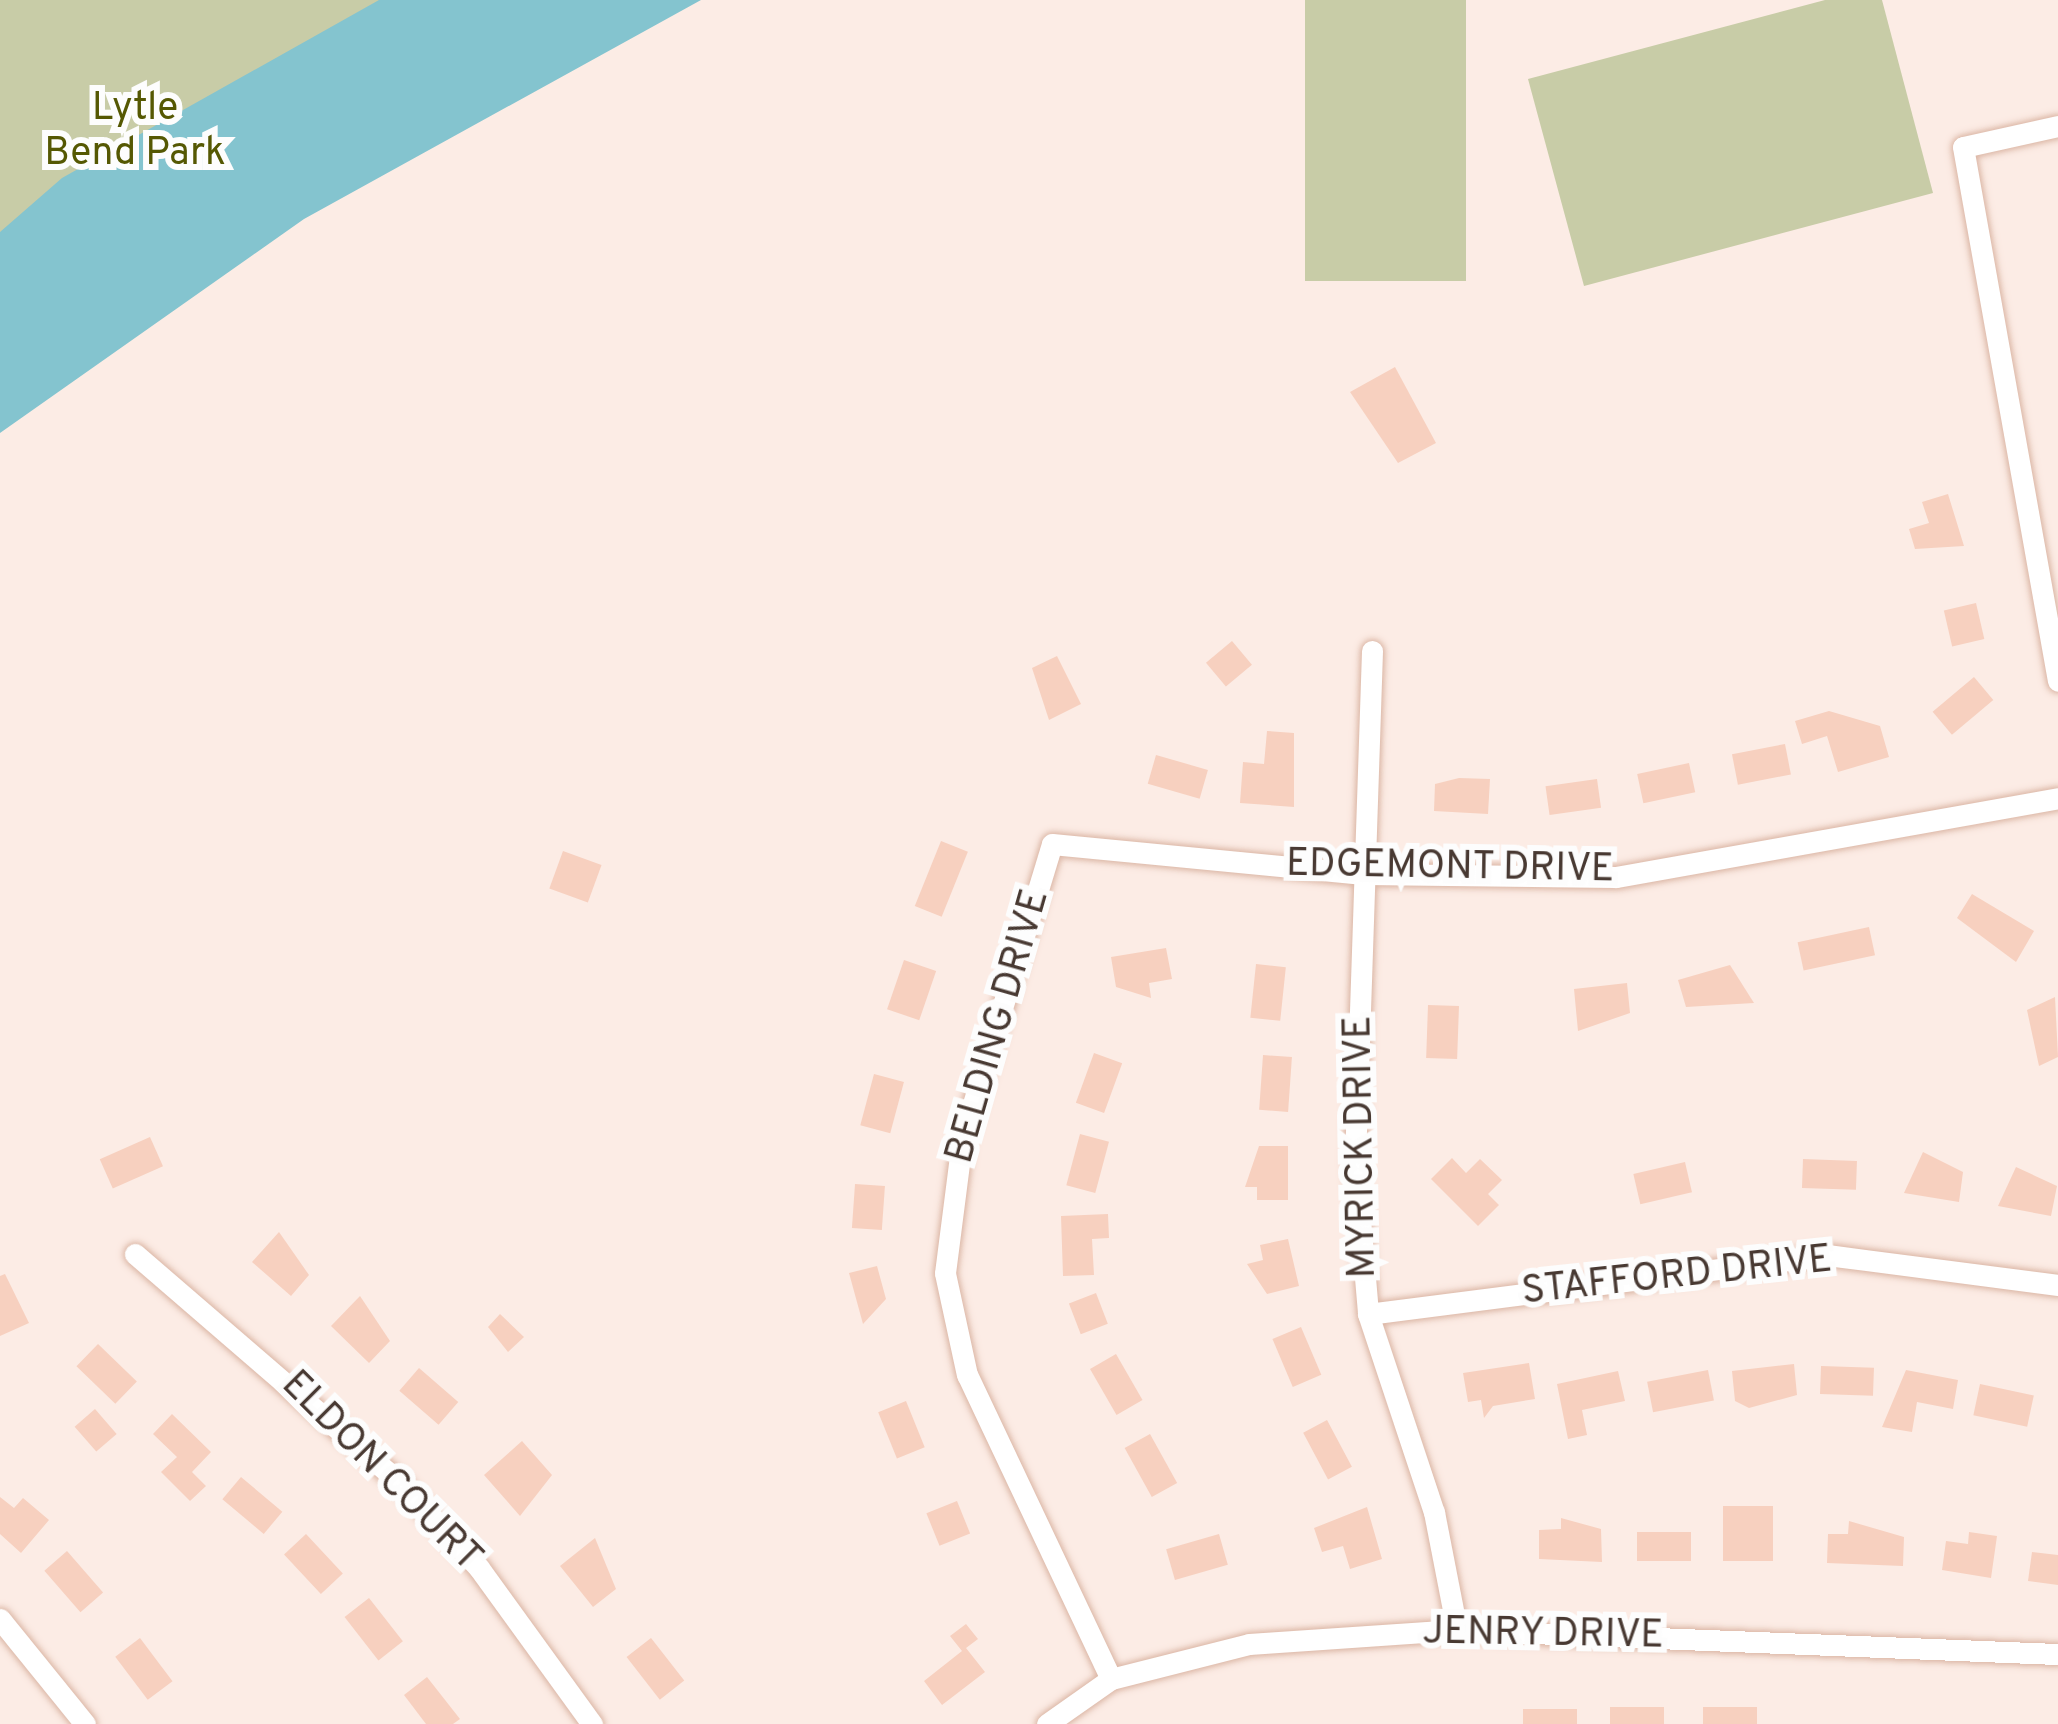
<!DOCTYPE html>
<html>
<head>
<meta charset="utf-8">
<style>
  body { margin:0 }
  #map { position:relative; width:2058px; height:1724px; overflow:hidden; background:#fcece5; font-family:Overpass,sans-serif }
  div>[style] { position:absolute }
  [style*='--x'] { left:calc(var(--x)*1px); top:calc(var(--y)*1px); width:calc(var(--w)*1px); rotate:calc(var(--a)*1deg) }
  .green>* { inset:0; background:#c8cca7; transform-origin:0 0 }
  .water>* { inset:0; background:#84c4cf }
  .building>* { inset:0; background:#f7d0bf; transform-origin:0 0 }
  .roads { filter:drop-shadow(0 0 3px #dbb6a5) drop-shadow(0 0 3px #dbb6a5) }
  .street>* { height:21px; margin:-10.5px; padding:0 10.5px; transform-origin:10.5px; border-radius:10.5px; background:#fff }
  span { translate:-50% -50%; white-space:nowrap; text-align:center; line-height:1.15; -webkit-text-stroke:12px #fdfdfd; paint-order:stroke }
  .park-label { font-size:39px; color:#555803 }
  .street-label { font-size:39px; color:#483932 }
</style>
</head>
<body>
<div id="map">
  <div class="green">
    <i style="clip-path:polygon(0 0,578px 0,0 393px)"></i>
    <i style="left:1305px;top:0;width:161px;height:281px"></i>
    <i style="clip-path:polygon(1825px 0,1882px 0,1933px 193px,1584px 286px,1528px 79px)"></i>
  </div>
  <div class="water">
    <i style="clip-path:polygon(379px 0,701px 0,304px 219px,0 433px,0 232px,62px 178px)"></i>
  </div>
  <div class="building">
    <i style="clip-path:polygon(1395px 367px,1436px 443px,1398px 463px,1350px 392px)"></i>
    <i style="clip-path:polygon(1948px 494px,1964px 546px,1915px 549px,1909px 529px,1929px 523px,1922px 502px)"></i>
    <i style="left:1976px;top:603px;width:37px;height:33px;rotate:77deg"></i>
    <i style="left:1232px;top:641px;width:31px;height:34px;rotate:50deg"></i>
    <i style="clip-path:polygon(1057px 656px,1081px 704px,1049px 720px,1032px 668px)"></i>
    <i style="left:1974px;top:677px;width:30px;height:54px;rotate:50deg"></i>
    <i style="clip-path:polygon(1829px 711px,1880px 726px,1889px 757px,1838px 772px,1827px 736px,1802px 744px,1795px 721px)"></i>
    <i style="clip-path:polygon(1267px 731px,1294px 733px,1294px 807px,1240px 803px,1243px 762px,1264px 764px)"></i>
    <i style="left:1785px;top:744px;width:31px;height:54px;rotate:79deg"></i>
    <i style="left:1156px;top:755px;width:54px;height:30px;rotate:16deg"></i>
    <i style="left:1689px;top:763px;width:30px;height:53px;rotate:78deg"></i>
    <i style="clip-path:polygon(1459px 778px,1490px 779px,1488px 814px,1434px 811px,1435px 784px)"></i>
    <i style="left:1597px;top:779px;width:29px;height:52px;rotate:82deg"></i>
    <i style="left:941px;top:841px;width:29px;height:70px;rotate:22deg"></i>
    <i style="left:563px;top:851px;width:41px;height:40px;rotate:20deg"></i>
    <i style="clip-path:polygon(1972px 894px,2034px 931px,2016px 962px,1957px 918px)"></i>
    <i style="left:1869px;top:927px;width:29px;height:73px;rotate:78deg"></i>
    <i style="clip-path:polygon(1166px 948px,1172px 979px,1149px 983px,1151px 998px,1116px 987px,1111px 957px)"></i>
    <i style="left:904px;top:960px;width:34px;height:52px;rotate:19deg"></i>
    <i style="left:1256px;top:964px;width:30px;height:54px;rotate:6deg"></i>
    <i style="clip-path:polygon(1730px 965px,1754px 1003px,1686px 1007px,1678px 980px)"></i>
    <i style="clip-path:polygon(1627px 983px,1630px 1013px,1578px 1031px,1574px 989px)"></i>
    <i style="clip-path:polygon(2055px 997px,2058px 1057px,2039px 1066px,2027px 1010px)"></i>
    <i style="left:1428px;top:1005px;width:31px;height:53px;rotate:2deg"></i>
    <i style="left:1094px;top:1053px;width:30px;height:53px;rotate:20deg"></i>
    <i style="left:1263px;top:1055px;width:29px;height:55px;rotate:4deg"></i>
    <i style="left:874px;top:1074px;width:31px;height:53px;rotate:15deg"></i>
    <i style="left:1080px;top:1134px;width:30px;height:53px;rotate:15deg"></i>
    <i style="left:150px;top:1137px;width:32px;height:55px;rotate:66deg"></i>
    <i style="clip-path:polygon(1259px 1146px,1288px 1146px,1288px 1200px,1257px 1200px,1257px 1187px,1245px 1187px)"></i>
    <i style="clip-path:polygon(1923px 1152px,1963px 1172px,1959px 1202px,1904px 1193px)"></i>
    <i style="clip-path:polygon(1452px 1158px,1466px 1173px,1480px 1159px,1502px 1180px,1488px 1194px,1499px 1205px,1478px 1226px,1431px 1179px)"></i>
    <i style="left:1803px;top:1159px;width:54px;height:29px;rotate:2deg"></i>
    <i style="left:1685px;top:1162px;width:31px;height:53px;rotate:77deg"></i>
    <i style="clip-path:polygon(2016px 1167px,2057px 1186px,2051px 1216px,1998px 1206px)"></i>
    <i style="left:855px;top:1184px;width:30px;height:44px;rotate:4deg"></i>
    <i style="clip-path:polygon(1108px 1214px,1109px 1238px,1092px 1239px,1094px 1275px,1063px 1276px,1061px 1216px)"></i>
    <i style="clip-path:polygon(279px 1232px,309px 1275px,291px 1296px,252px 1262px)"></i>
    <i style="clip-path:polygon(1288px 1239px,1299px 1286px,1267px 1294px,1247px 1264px,1263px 1260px,1260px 1245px)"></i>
    <i style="clip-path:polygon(877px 1266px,886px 1299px,863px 1324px,849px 1273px)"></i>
    <i style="clip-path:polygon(5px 1274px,29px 1323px,0 1336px,0 1276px)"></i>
    <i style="left:1096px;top:1293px;width:33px;height:29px;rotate:69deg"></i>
    <i style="clip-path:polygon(360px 1296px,390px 1341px,369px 1363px,331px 1326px)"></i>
    <i style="clip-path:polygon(500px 1314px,524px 1337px,508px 1352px,488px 1327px)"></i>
    <i style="left:1301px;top:1327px;width:52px;height:31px;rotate:67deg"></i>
    <i style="left:98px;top:1344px;width:54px;height:31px;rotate:44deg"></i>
    <i style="left:1116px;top:1354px;width:53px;height:30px;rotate:60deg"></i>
    <i style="clip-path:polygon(1529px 1363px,1535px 1399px,1493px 1406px,1484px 1418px,1481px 1400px,1468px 1402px,1463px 1373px)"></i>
    <i style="clip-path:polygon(1794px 1364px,1797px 1395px,1749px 1408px,1735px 1401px,1732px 1371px)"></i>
    <i style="left:1821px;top:1366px;width:53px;height:28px;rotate:2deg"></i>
    <i style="left:419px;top:1368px;width:52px;height:30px;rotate:41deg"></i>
    <i style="left:1708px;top:1370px;width:31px;height:62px;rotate:79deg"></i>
    <i style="clip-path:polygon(1906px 1370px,1958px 1380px,1953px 1409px,1917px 1402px,1912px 1432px,1882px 1427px)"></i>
    <i style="clip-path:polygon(1618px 1371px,1625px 1401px,1582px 1410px,1587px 1435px,1568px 1439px,1557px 1384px)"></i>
    <i style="left:1980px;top:1384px;width:55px;height:32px;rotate:12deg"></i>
    <i style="left:906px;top:1401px;width:50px;height:30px;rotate:68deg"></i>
    <i style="left:95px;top:1409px;width:33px;height:27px;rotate:49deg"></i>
    <i style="clip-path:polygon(172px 1414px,211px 1452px,192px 1472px,206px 1486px,190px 1501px,161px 1472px,177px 1457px,153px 1434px)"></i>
    <i style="left:1327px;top:1420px;width:53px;height:27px;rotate:62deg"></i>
    <i style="left:1150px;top:1434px;width:56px;height:29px;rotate:61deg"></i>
    <i style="clip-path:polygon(522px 1441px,552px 1475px,520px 1516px,484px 1475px)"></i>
    <i style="left:241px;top:1477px;width:54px;height:29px;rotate:40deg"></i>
    <i style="clip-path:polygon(0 1497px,14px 1508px,23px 1498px,49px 1520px,21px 1553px,0 1534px)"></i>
    <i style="left:957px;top:1501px;width:35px;height:33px;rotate:68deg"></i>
    <i style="left:1723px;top:1506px;width:50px;height:55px"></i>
    <i style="clip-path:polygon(1367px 1507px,1382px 1559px,1350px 1569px,1343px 1546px,1322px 1552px,1314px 1528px)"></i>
    <i style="clip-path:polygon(1561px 1518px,1601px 1529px,1602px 1562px,1539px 1559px,1539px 1530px,1561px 1529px)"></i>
    <i style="clip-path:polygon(1849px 1521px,1904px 1537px,1903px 1566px,1827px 1563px,1828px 1534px,1848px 1534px)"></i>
    <i style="left:1691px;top:1532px;width:29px;height:54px;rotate:90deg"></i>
    <i style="clip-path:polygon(1969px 1532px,1997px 1536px,1991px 1578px,1942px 1570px,1946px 1541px,1968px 1544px)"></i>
    <i style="left:306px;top:1534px;width:54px;height:30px;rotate:47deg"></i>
    <i style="left:1219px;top:1534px;width:32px;height:55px;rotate:74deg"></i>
    <i style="clip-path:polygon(595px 1538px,616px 1589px,593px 1607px,560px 1566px)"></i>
    <i style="left:67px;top:1551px;width:55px;height:30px;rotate:49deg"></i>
    <i style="clip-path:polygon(2032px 1552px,2058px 1555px,2058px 1585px,2028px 1581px)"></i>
    <i style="left:369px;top:1598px;width:55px;height:31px;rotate:52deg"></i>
    <i style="clip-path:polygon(966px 1624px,978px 1639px,966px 1648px,985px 1672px,942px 1705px,924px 1681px,962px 1651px,950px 1636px)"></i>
    <i style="left:140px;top:1638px;width:54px;height:31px;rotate:53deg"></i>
    <i style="left:651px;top:1638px;width:54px;height:31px;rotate:52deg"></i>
    <i style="clip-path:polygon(427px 1677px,460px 1719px,453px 1724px,426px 1724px,404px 1695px)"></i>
    <i style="left:1664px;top:1707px;width:17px;height:54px;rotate:90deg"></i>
    <i style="left:1757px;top:1707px;width:17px;height:54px;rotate:90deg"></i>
    <i style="left:1523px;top:1709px;width:54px;height:15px"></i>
  </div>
  <div class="roads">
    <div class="street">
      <i style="--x:2058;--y:126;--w:97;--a:167.5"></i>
      <i style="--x:1963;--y:147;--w:542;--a:79.91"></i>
      <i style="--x:1372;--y:651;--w:510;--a:91.91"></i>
      <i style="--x:1355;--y:1161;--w:154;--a:85.1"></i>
      <i style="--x:1368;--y:1314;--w:209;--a:71.6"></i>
      <i style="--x:1434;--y:1512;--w:120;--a:79"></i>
      <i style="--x:135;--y:1254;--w:350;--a:40.8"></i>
      <i style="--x:400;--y:1483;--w:116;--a:47.1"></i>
      <i style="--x:479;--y:1568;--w:193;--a:54.1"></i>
      <i style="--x:1368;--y:1314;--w:463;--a:-7.3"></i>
      <i style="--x:1827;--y:1255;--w:233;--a:7.4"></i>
      <i style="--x:0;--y:1619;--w:135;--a:51"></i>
      <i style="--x:1111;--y:1679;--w:336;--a:-115.3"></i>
      <i style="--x:967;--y:1375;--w:104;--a:-102.2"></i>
      <i style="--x:945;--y:1273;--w:134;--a:-82.7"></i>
      <i style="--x:962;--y:1140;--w:309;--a:-73.1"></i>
      <i style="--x:1052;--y:844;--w:313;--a:5.5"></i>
      <i style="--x:1364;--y:874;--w:252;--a:0.7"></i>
      <i style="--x:1616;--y:877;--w:449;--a:-10.1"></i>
      <i style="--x:1047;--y:1724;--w:78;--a:-35.1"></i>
      <i style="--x:1111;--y:1679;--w:142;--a:-14.2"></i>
      <i style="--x:1249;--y:1644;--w:208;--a:-3.9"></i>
      <i style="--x:1457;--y:1630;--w:601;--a:2.29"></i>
    </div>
  </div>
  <div class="park-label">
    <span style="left:135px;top:133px">Lytle<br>Bend Park</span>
  </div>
  <div class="street-label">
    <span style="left:1450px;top:869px;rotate:1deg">EDGEMONT DRIVE</span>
    <span style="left:1000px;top:1027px;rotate:-74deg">BELDING DRIVE</span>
    <span style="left:1363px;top:1147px;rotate:-91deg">MYRICK DRIVE</span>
    <span style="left:1677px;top:1278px;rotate:-6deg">STAFFORD DRIVE</span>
    <span style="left:380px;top:1473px;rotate:45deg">ELDON COURT</span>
    <span style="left:1543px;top:1636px;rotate:1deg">JENRY DRIVE</span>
  </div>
</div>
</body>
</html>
